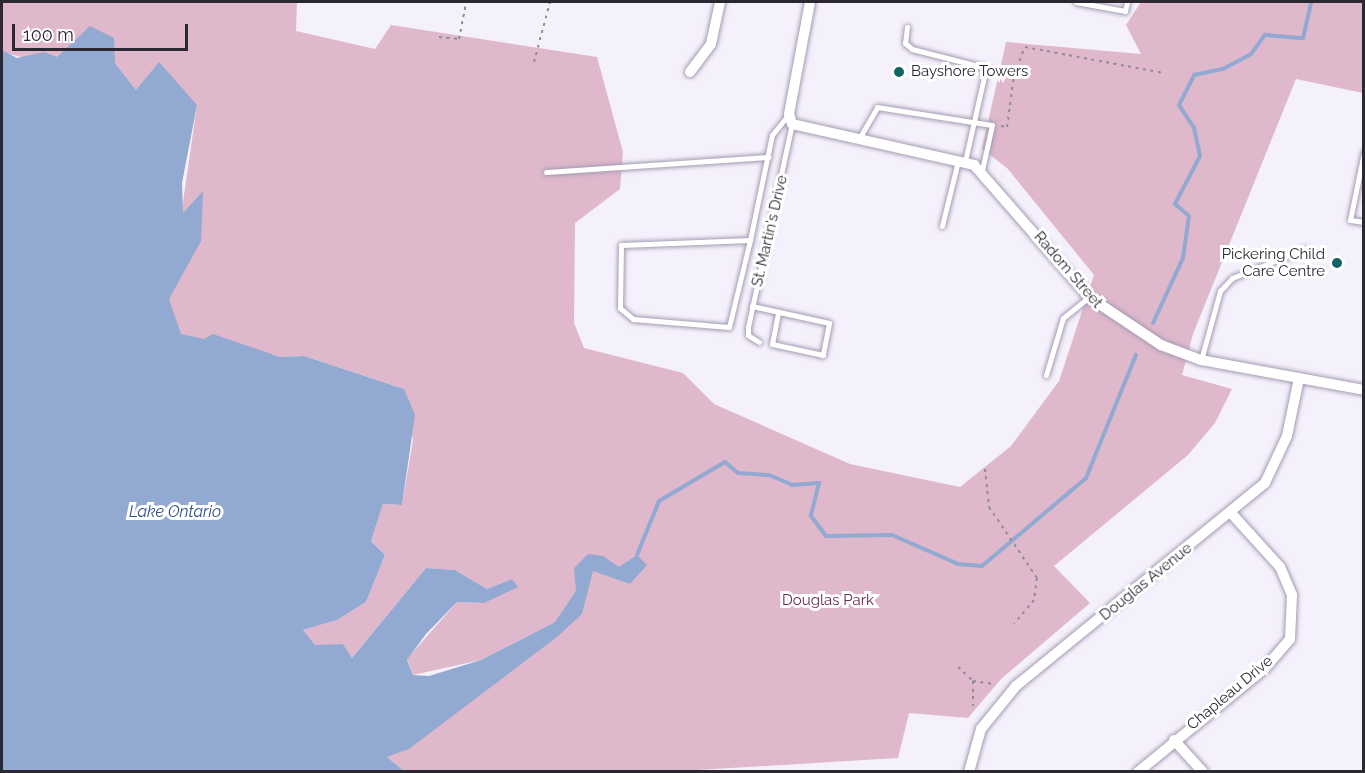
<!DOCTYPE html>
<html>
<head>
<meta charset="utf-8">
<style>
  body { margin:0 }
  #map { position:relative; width:1365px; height:773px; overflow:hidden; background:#f5f1fc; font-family:Raleway,sans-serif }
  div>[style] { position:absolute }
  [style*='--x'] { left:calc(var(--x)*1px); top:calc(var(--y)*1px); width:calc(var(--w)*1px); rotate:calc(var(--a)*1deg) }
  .green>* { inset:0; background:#dfb8cc }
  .water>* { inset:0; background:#92a9d2 }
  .stream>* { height:4px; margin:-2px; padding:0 2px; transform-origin:2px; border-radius:2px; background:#92a9d2 }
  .path>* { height:2px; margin-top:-1px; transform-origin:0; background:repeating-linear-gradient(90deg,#908c97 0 3px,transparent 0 7.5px) }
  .roads { filter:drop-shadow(0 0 2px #a59bb3) drop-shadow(0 0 2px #a59bb3) }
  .service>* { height:5px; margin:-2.5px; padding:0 2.5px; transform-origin:2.5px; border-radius:2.5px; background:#fff }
  .minor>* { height:10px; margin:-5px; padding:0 5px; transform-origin:5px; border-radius:5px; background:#fff }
  .dots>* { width:16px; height:16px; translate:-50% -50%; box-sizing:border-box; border:3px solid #fff; border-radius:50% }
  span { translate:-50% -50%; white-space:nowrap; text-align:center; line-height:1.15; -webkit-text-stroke:6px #fff; paint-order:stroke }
  .poi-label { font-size:15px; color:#2c2832 }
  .left { translate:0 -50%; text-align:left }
  .right { translate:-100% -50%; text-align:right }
  .street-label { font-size:15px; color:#2c2832 }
  .park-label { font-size:15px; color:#662b4d }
  .water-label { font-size:16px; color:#324f84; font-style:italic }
  .frame { position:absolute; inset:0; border:3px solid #2c2832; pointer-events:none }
  .scale { position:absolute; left:12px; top:24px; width:176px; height:27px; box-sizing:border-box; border:3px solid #2c2832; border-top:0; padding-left:8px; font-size:18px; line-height:21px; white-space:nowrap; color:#2c2832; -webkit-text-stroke:4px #fff; paint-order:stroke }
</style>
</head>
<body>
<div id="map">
  <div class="green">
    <i style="clip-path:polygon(2px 2px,297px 2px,296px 31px,375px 49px,391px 25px,597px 57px,623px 152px,620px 189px,575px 223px,574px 323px,584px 348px,683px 373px,714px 404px,850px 464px,960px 487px,1011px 446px,1059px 381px,1094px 275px,1007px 168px,982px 149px,1006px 42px,1141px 54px,1126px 25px,1141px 2px,1363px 2px,1363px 93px,1296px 79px,1193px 334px,1182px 375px,1232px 389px,1215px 423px,1188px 455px,1054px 566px,1090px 603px,1001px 679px,968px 718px,909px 713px,898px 758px,664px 772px,404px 771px,387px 757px,405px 750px,555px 622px,481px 660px,413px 675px,407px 659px,457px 602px,484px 603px,512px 579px,487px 589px,455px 570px,426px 568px,352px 658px,343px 644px,315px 646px,303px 630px,337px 620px,366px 602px,385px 555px,371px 541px,383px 504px,402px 505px,413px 440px,404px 389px,304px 356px,280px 357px,256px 349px,2px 368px,169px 299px,197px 105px,136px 90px,115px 63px,75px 71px,2px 52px)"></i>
  </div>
  <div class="water">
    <i style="clip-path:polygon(90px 26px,114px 38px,115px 63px,136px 90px,159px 62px,197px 105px,182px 183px,183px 213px,203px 191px,201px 241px,169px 299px,181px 334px,204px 339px,213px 334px,280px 357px,304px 356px,404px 389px,415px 415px,402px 505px,383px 504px,371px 541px,385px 555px,366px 602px,337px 620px,303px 630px,315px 645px,343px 644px,352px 658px,426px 568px,455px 570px,487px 589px,512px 579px,518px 587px,484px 603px,457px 602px,426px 634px,407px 660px,413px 675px,429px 676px,481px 660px,555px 622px,576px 591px,574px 568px,588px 554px,603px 556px,619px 567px,637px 555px,647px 565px,630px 584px,593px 571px,582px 614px,557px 637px,409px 749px,387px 757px,404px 771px,2px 771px,2px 50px,17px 58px,44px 52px,57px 57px)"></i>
  </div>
  <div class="stream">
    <i style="--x:1153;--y:323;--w:72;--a:-65.2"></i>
    <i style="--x:1183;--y:258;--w:42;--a:-81.9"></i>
    <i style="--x:1189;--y:216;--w:18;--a:-139"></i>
    <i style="--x:1175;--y:204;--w:54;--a:-62.5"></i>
    <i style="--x:1200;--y:156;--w:29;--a:-102"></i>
    <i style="--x:1194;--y:128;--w:27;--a:-123"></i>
    <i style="--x:1179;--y:105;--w:34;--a:-63"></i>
    <i style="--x:1194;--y:75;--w:30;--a:-12"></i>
    <i style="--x:1223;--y:69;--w:32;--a:-28"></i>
    <i style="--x:1251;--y:54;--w:24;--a:-54"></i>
    <i style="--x:1265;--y:35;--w:38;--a:5"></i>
    <i style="--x:1303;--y:38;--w:37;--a:-77"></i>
    <i style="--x:637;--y:555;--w:58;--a:-67.8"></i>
    <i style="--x:659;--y:501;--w:77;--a:-30.6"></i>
    <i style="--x:725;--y:462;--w:17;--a:40"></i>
    <i style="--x:738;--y:473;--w:31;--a:4"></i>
    <i style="--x:769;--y:475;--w:25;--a:23"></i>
    <i style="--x:792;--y:485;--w:27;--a:-4"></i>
    <i style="--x:819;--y:483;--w:34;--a:104"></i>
    <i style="--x:811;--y:516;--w:25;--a:53"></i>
    <i style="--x:826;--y:536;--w:66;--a:-0.9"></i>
    <i style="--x:892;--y:535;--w:72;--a:23.7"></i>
    <i style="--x:958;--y:564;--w:24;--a:5"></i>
    <i style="--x:982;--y:566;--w:136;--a:-40.2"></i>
    <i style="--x:1086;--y:478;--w:133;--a:-67.9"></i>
  </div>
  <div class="path">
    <i style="--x:439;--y:37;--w:20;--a:6"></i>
    <i style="--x:459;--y:39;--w:38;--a:-79"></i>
    <i style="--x:534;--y:62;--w:62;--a:-75.1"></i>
    <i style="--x:1001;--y:126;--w:6;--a:9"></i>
    <i style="--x:1007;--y:127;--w:52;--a:-82.3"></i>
    <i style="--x:1014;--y:75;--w:30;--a:-69"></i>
    <i style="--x:1025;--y:47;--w:141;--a:10.6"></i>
    <i style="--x:985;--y:469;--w:38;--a:84"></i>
    <i style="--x:989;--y:507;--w:86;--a:55.9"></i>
    <i style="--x:1037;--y:578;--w:22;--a:98"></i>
    <i style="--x:1034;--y:600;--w:31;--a:130"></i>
    <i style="--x:958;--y:667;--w:21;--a:43"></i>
    <i style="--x:973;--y:681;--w:21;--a:8"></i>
    <i style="--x:973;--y:681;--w:25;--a:90"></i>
  </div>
  <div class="roads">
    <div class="service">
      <i style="--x:1076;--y:2;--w:50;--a:10.4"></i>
      <i style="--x:1125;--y:11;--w:9;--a:-77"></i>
      <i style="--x:907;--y:27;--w:16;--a:97"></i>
      <i style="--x:905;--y:43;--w:9;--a:41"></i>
      <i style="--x:912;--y:49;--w:76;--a:14.4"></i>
      <i style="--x:986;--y:68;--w:95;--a:102.7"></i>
      <i style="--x:860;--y:137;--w:34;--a:-60"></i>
      <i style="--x:877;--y:107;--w:116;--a:8.9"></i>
      <i style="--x:992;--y:125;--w:46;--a:102.5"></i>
      <i style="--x:1364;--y:152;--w:69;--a:101.6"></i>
      <i style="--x:1350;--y:220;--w:14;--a:8"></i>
      <i style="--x:546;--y:172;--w:223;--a:-3.9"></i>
      <i style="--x:942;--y:226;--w:67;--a:-76.2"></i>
      <i style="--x:750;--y:240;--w:129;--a:177.8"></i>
      <i style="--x:621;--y:245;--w:63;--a:90.9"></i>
      <i style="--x:620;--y:308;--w:17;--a:40"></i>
      <i style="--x:633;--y:319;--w:96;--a:4.8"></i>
      <i style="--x:729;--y:327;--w:89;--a:-76.4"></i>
      <i style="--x:750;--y:240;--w:107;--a:-78.2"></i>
      <i style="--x:772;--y:135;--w:26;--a:-51"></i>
      <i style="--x:752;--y:306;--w:79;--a:12.4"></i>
      <i style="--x:829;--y:323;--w:33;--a:101"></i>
      <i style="--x:823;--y:355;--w:52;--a:-167.8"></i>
      <i style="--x:772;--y:344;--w:33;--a:-79"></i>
      <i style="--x:759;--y:342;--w:13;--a:-148"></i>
      <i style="--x:748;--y:335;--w:8;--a:-90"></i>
      <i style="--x:748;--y:327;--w:208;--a:-77.8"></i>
      <i style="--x:1201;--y:360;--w:72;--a:-74.6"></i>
      <i style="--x:1220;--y:291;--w:18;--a:-47"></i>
      <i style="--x:1232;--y:278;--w:79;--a:-21.7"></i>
      <i style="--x:1046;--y:375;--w:59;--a:-73.4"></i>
      <i style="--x:1063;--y:318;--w:33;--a:-39"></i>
    </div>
    <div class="minor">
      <i style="--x:810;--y:2;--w:114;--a:100.6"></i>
      <i style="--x:789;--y:114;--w:10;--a:73"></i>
      <i style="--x:792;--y:124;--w:187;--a:12.7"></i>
      <i style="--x:974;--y:165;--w:175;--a:48.9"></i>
      <i style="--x:1089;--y:297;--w:87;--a:33.7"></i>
      <i style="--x:1161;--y:345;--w:43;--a:20.6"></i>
      <i style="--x:1201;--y:360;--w:166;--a:10.4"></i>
      <i style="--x:690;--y:72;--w:35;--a:-53"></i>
      <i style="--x:711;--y:44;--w:43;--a:-77.9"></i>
      <i style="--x:1174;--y:740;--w:43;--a:47.8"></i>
      <i style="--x:969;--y:772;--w:45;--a:-74.4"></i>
      <i style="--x:981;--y:729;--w:55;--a:-50.9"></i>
      <i style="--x:1016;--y:686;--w:321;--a:-39.2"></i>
      <i style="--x:1265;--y:483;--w:52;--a:-64.9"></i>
      <i style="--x:1287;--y:436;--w:59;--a:-78.3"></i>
      <i style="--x:1138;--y:772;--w:164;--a:-39.3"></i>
      <i style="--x:1265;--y:668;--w:38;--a:-49"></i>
      <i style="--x:1290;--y:639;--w:44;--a:-87.4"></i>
      <i style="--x:1292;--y:595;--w:30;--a:-113"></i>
      <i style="--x:1280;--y:567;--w:73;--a:-132.2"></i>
    </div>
  </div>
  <div class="dots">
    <i style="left:899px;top:72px;background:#136366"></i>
    <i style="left:1337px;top:263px;background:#136366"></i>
  </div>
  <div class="poi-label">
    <span class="left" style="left:911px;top:72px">Bayshore Towers</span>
    <span class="right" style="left:1325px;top:263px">Pickering Child<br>Care Centre</span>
  </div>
  <div class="street-label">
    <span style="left:770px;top:231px;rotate:-77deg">St. Martin's Drive</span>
    <span style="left:1068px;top:270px;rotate:49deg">Radom Street</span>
    <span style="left:1146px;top:582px;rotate:-39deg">Douglas Avenue</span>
    <span style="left:1230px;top:693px;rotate:-40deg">Chapleau Drive</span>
  </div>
  <div class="park-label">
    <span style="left:828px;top:601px">Douglas Park</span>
  </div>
  <div class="water-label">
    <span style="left:175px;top:512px">Lake Ontario</span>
  </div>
  <div class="frame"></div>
  <div class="scale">100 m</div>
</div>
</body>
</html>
